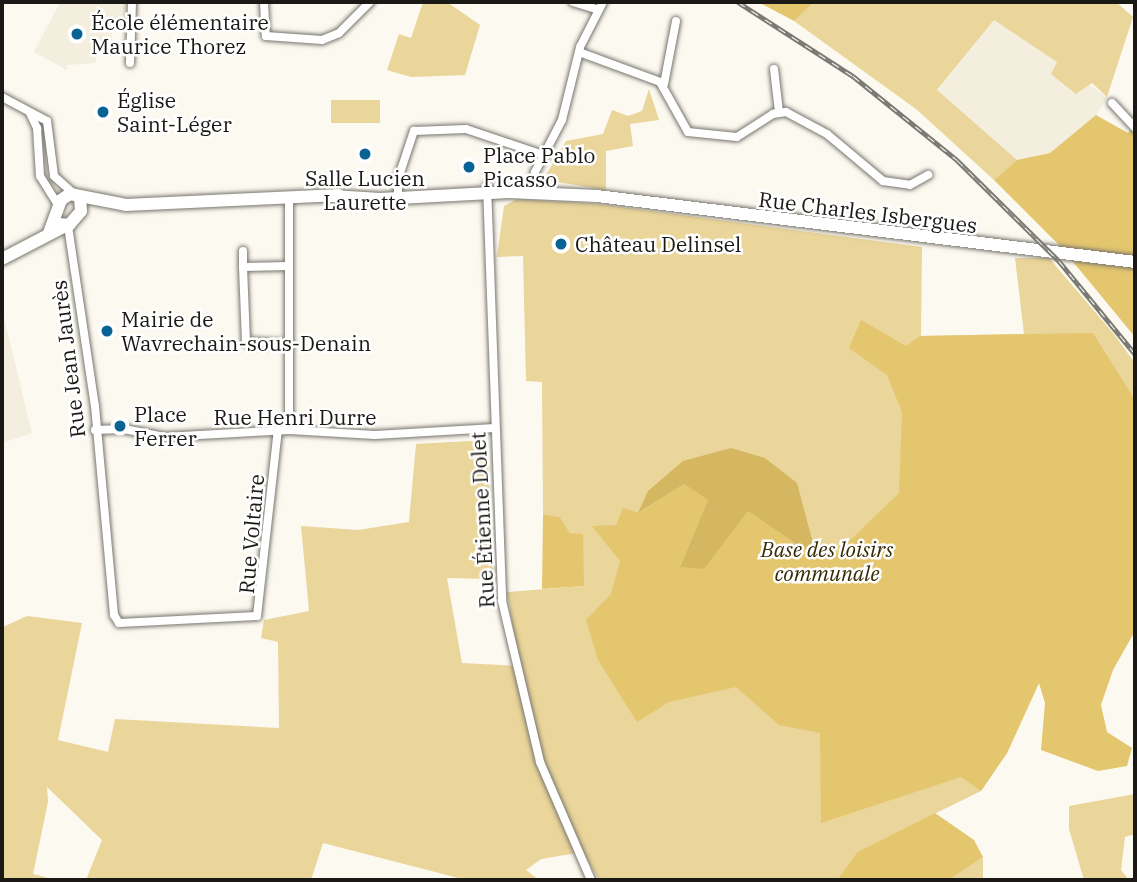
<!DOCTYPE html>
<html>
<head>
<meta charset="utf-8">
<style>
  body { margin:0 }
  #map { position:relative; width:1137px; height:882px; overflow:hidden; background:#fcf9f0; font-family:"IBM Plex Serif",serif }
  div>[style] { position:absolute }
  [style*='--x'] { left:calc(var(--x)*1px); top:calc(var(--y)*1px); width:calc(var(--w)*1px); rotate:calc(var(--a)*1deg) }
  .built>* { inset:0; background:#f3eede }
  .green>* { inset:0; background:#ead59a; transform-origin:0 0 }
  .forest>* { inset:0; background:#e4c66f }
  .water>* { inset:0; background:#d5b761 }
  .roads { filter:drop-shadow(0 0 2px #78766e) drop-shadow(0 0 2px #78766e) }
  .street>* { height:8px; margin:-4px; padding:0 4px; transform-origin:4px; border-radius:4px; background:#fff }
  .secondary>* { height:12px; margin:-6px; padding:0 6px; transform-origin:6px; border-radius:6px; background:#fff }
  .rail>* { height:5px; margin-top:-2.5px; transform-origin:0; background:repeating-linear-gradient(90deg,#fff 0 8px,#7c7a74 0 16px); box-sizing:border-box; border-block:2px solid #7c7a74 }
  .dots>* { width:19px; height:19px; translate:-50% -50%; box-sizing:border-box; border:4px solid #fff; border-radius:50% }
  span { translate:-50% -50%; white-space:nowrap; text-align:center; line-height:1.15; -webkit-text-stroke:5px #fff; paint-order:stroke }
  .poi-label { font-size:21px; color:#1a1916 }
  .left { translate:0 -50%; text-align:left }
  .street-label { font-size:21px; color:#1a1916 }
  .park-label { font-size:21px; color:#362a03; font-style:italic }
  .frame { position:absolute; inset:0; border:4px solid #1a1916; pointer-events:none }
</style>
</head>
<body>
<div id="map">
  <div class="built">
    <i style="clip-path:polygon(60px 2px,125px 2px,126px 30px,113px 29px,111px 40px,95px 41px,96px 63px,67px 65px,67px 70px,34px 52px)"></i>
    <i style="clip-path:polygon(995px 19px,1107px 97px,1096px 115px,1050px 153px,1017px 160px,937px 91px)"></i>
    <i style="clip-path:polygon(2px 310px,32px 433px,2px 443px)"></i>
  </div>
  <div class="green">
    <i style="clip-path:polygon(423px 2px,447px 2px,480px 25px,465px 75px,411px 77px,387px 70px,399px 34px,411px 38px)"></i>
    <i style="clip-path:polygon(814px 2px,1116px 2px,1133px 17px,1107px 97px,1092px 83px,1076px 94px,1051px 74px,1057px 62px,994px 20px,937px 90px,1017px 160px,994px 180px,916px 109px,794px 21px)"></i>
    <i style="clip-path:polygon(649px 89px,659px 120px,630px 124px,633px 146px,606px 151px,606px 190px,551px 181px,546px 175px,566px 141px,603px 134px,612px 110px,628px 116px,642px 111px)"></i>
    <i style="left:331px;top:100px;width:49px;height:23px"></i>
    <i style="clip-path:polygon(517px 199px,599px 204px,922px 247px,921px 336px,1024px 334px,1015px 258px,1049px 258px,1113px 333px,1135px 363px,1135px 473px,1007px 753px,981px 791px,857px 852px,837px 880px,599px 880px,583px 852px,541px 859px,526px 870px,539px 880px,466px 880px,323px 843px,311px 880px,86px 880px,102px 840px,47px 787px,48px 802px,33px 874px,56px 880px,2px 880px,3px 627px,27px 616px,82px 623px,58px 740px,108px 752px,115px 719px,279px 728px,278px 642px,261px 638px,264px 620px,309px 611px,301px 526px,358px 530px,409px 522px,416px 444px,487px 440px,493px 579px,447px 578px,462px 663px,519px 666px,507px 592px,584px 586px,570px 533px,560px 517px,543px 514px,542px 382px,526px 381px,523px 256px,497px 257px,504px 206px)"></i>
    <i style="clip-path:polygon(1135px 794px,1135px 834px,1125px 837px,1121px 870px,1129px 880px,1084px 880px,1069px 829px,1069px 806px)"></i>
    <i style="clip-path:polygon(983px 857px,983px 880px,953px 880px,952px 878px)"></i>
  </div>
  <div class="forest">
    <i style="clip-path:polygon(758px 2px,814px 2px,794px 21px)"></i>
    <i style="clip-path:polygon(1096px 115px,1128px 133px,1135px 125px,1135px 337px,1060px 246px,994px 180px,1017px 160px,1050px 153px)"></i>
    <i style="clip-path:polygon(861px 320px,906px 346px,920px 336px,1093px 333px,1135px 400px,1135px 631px,1113px 670px,1101px 705px,1107px 732px,1132px 748px,1127px 766px,1098px 771px,1041px 750px,1045px 703px,1039px 683px,1007px 753px,981px 791px,961px 777px,821px 823px,820px 733px,779px 725px,736px 687px,669px 702px,637px 722px,598px 660px,586px 620px,611px 594px,620px 561px,592px 526px,616px 525px,623px 508px,639px 513px,684px 484px,708px 500px,680px 566px,704px 569px,748px 511px,817px 558px,837px 553px,899px 493px,902px 412px,887px 375px,849px 348px)"></i>
    <i style="clip-path:polygon(543px 514px,560px 517px,570px 533px,583px 534px,584px 586px,542px 589px)"></i>
    <i style="clip-path:polygon(935px 813px,974px 840px,983px 857px,952px 878px,837px 880px,857px 852px)"></i>
  </div>
  <div class="water">
    <i style="clip-path:polygon(731px 448px,765px 458px,797px 483px,817px 558px,748px 511px,704px 569px,680px 567px,708px 500px,684px 484px,638px 513px,648px 491px,683px 461px)"></i>
  </div>
  <div class="roads">
    <div class="street">
      <i style="--x:264;--y:2;--w:34;--a:87"></i>
      <i style="--x:266;--y:36;--w:56;--a:4.1"></i>
      <i style="--x:322;--y:40;--w:18;--a:-22"></i>
      <i style="--x:339;--y:33;--w:44;--a:-45"></i>
      <i style="--x:573;--y:2;--w:27;--a:17"></i>
      <i style="--x:579;--y:52;--w:86;--a:20.3"></i>
      <i style="--x:660;--y:82;--w:57;--a:60.8"></i>
      <i style="--x:688;--y:132;--w:49;--a:5.8"></i>
      <i style="--x:737;--y:137;--w:43;--a:-32.6"></i>
      <i style="--x:773;--y:114;--w:13;--a:-9"></i>
      <i style="--x:786;--y:112;--w:47;--a:28.2"></i>
      <i style="--x:827;--y:134;--w:73;--a:40"></i>
      <i style="--x:883;--y:181;--w:27;--a:8"></i>
      <i style="--x:910;--y:185;--w:21;--a:-29"></i>
      <i style="--x:130;--y:63;--w:61;--a:-88.1"></i>
      <i style="--x:774;--y:69;--w:43;--a:83.4"></i>
      <i style="--x:664;--y:84;--w:64;--a:-79.2"></i>
      <i style="--x:2;--y:97;--w:51;--a:28.1"></i>
      <i style="--x:47;--y:121;--w:55;--a:82.7"></i>
      <i style="--x:54;--y:176;--w:27;--a:42"></i>
      <i style="--x:1112;--y:103;--w:34;--a:47"></i>
      <i style="--x:30;--y:113;--w:17;--a:65"></i>
      <i style="--x:37;--y:128;--w:48;--a:86.4"></i>
      <i style="--x:40;--y:176;--w:36;--a:58"></i>
      <i style="--x:487;--y:186;--w:415;--a:87.9"></i>
      <i style="--x:502;--y:601;--w:165;--a:76.7"></i>
      <i style="--x:540;--y:762;--w:129;--a:66.6"></i>
      <i style="--x:531;--y:193;--w:21;--a:-79"></i>
      <i style="--x:535;--y:172;--w:59;--a:-62.6"></i>
      <i style="--x:562;--y:120;--w:75;--a:-76.1"></i>
      <i style="--x:580;--y:47;--w:51;--a:-62.9"></i>
      <i style="--x:398;--y:198;--w:19;--a:-90"></i>
      <i style="--x:398;--y:179;--w:51;--a:-71.6"></i>
      <i style="--x:414;--y:131;--w:52;--a:-2.2"></i>
      <i style="--x:466;--y:129;--w:84;--a:18.6"></i>
      <i style="--x:68;--y:226;--w:182;--a:81.5"></i>
      <i style="--x:95;--y:406;--w:210;--a:84.8"></i>
      <i style="--x:114;--y:615;--w:9;--a:58"></i>
      <i style="--x:119;--y:623;--w:138;--a:-2.9"></i>
      <i style="--x:257;--y:616;--w:187;--a:-83.6"></i>
      <i style="--x:243;--y:251;--w:16;--a:90"></i>
      <i style="--x:289;--y:266;--w:46;--a:178.8"></i>
      <i style="--x:243;--y:267;--w:75;--a:87.7"></i>
      <i style="--x:246;--y:342;--w:44;--a:2.6"></i>
      <i style="--x:95;--y:430;--w:29;--a:-2"></i>
      <i style="--x:124;--y:429;--w:41;--a:11.3"></i>
      <i style="--x:164;--y:437;--w:125;--a:-3.2"></i>
      <i style="--x:289;--y:430;--w:86;--a:3.3"></i>
      <i style="--x:375;--y:435;--w:120;--a:-3.3"></i>
      <i style="--x:289;--y:430;--w:232;--a:-90"></i>
    </div>
    <div class="secondary">
      <i style="--x:332;--y:196;--w:48;--a:3.6"></i>
      <i style="--x:380;--y:199;--w:129;--a:-3.1"></i>
      <i style="--x:509;--y:192;--w:88;--a:2.6"></i>
      <i style="--x:597;--y:196;--w:542;--a:6.99"></i>
      <i style="--x:59;--y:224;--w:10;--a:6"></i>
      <i style="--x:69;--y:225;--w:18;--a:-49"></i>
      <i style="--x:81;--y:211;--w:14;--a:-94"></i>
      <i style="--x:49;--y:233;--w:35;--a:-70"></i>
      <i style="--x:61;--y:200;--w:11;--a:-34"></i>
      <i style="--x:70;--y:194;--w:57;--a:11.1"></i>
      <i style="--x:126;--y:205;--w:213;--a:-2.7"></i>
      <i style="--x:2;--y:259;--w:71;--a:-27.6"></i>
    </div>
  </div>
  <div class="rail">
    <i style="--x:738;--y:2;--w:137;--a:32.8"></i>
    <i style="--x:853;--y:76;--w:134;--a:38.9"></i>
    <i style="--x:957;--y:160;--w:144;--a:44.7"></i>
    <i style="--x:1059;--y:261;--w:120;--a:50.7"></i>
  </div>
  <div class="dots">
    <i style="left:77px;top:34px;background:#086293"></i>
    <i style="left:103px;top:112px;background:#086293"></i>
    <i style="left:365px;top:154px;background:#086293"></i>
    <i style="left:469px;top:167px;background:#086293"></i>
    <i style="left:561px;top:244px;background:#086293"></i>
    <i style="left:107px;top:331px;background:#086293"></i>
    <i style="left:120px;top:426px;background:#086293"></i>
  </div>
  <div class="poi-label">
    <span class="left" style="left:91px;top:34px">École élémentaire<br>Maurice Thorez</span>
    <span class="left" style="left:117px;top:112px">Église<br>Saint-Léger</span>
    <span class="left" style="left:483px;top:167px">Place Pablo<br>Picasso</span>
    <span style="left:365px;top:190px">Salle Lucien<br>Laurette</span>
    <span class="left" style="left:575px;top:244px">Château Delinsel</span>
    <span class="left" style="left:121px;top:331px">Mairie de<br>Wavrechain-sous-Denain</span>
    <span class="left" style="left:134px;top:426px">Place<br>Ferrer</span>
  </div>
  <div class="street-label">
    <span style="left:868px;top:212px;rotate:7deg">Rue Charles Isbergues</span>
    <span style="left:68px;top:359px;rotate:-97deg">Rue Jean Jaurès</span>
    <span style="left:295px;top:417px">Rue Henri Durre</span>
    <span style="left:482px;top:520px;rotate:-93deg">Rue Étienne Dolet</span>
    <span style="left:251px;top:534px;rotate:-85deg">Rue Voltaire</span>
  </div>
  <div class="park-label">
    <span style="left:827px;top:561px">Base des loisirs<br>communale</span>
  </div>
  <div class="frame"></div>
</div>
</body>
</html>
